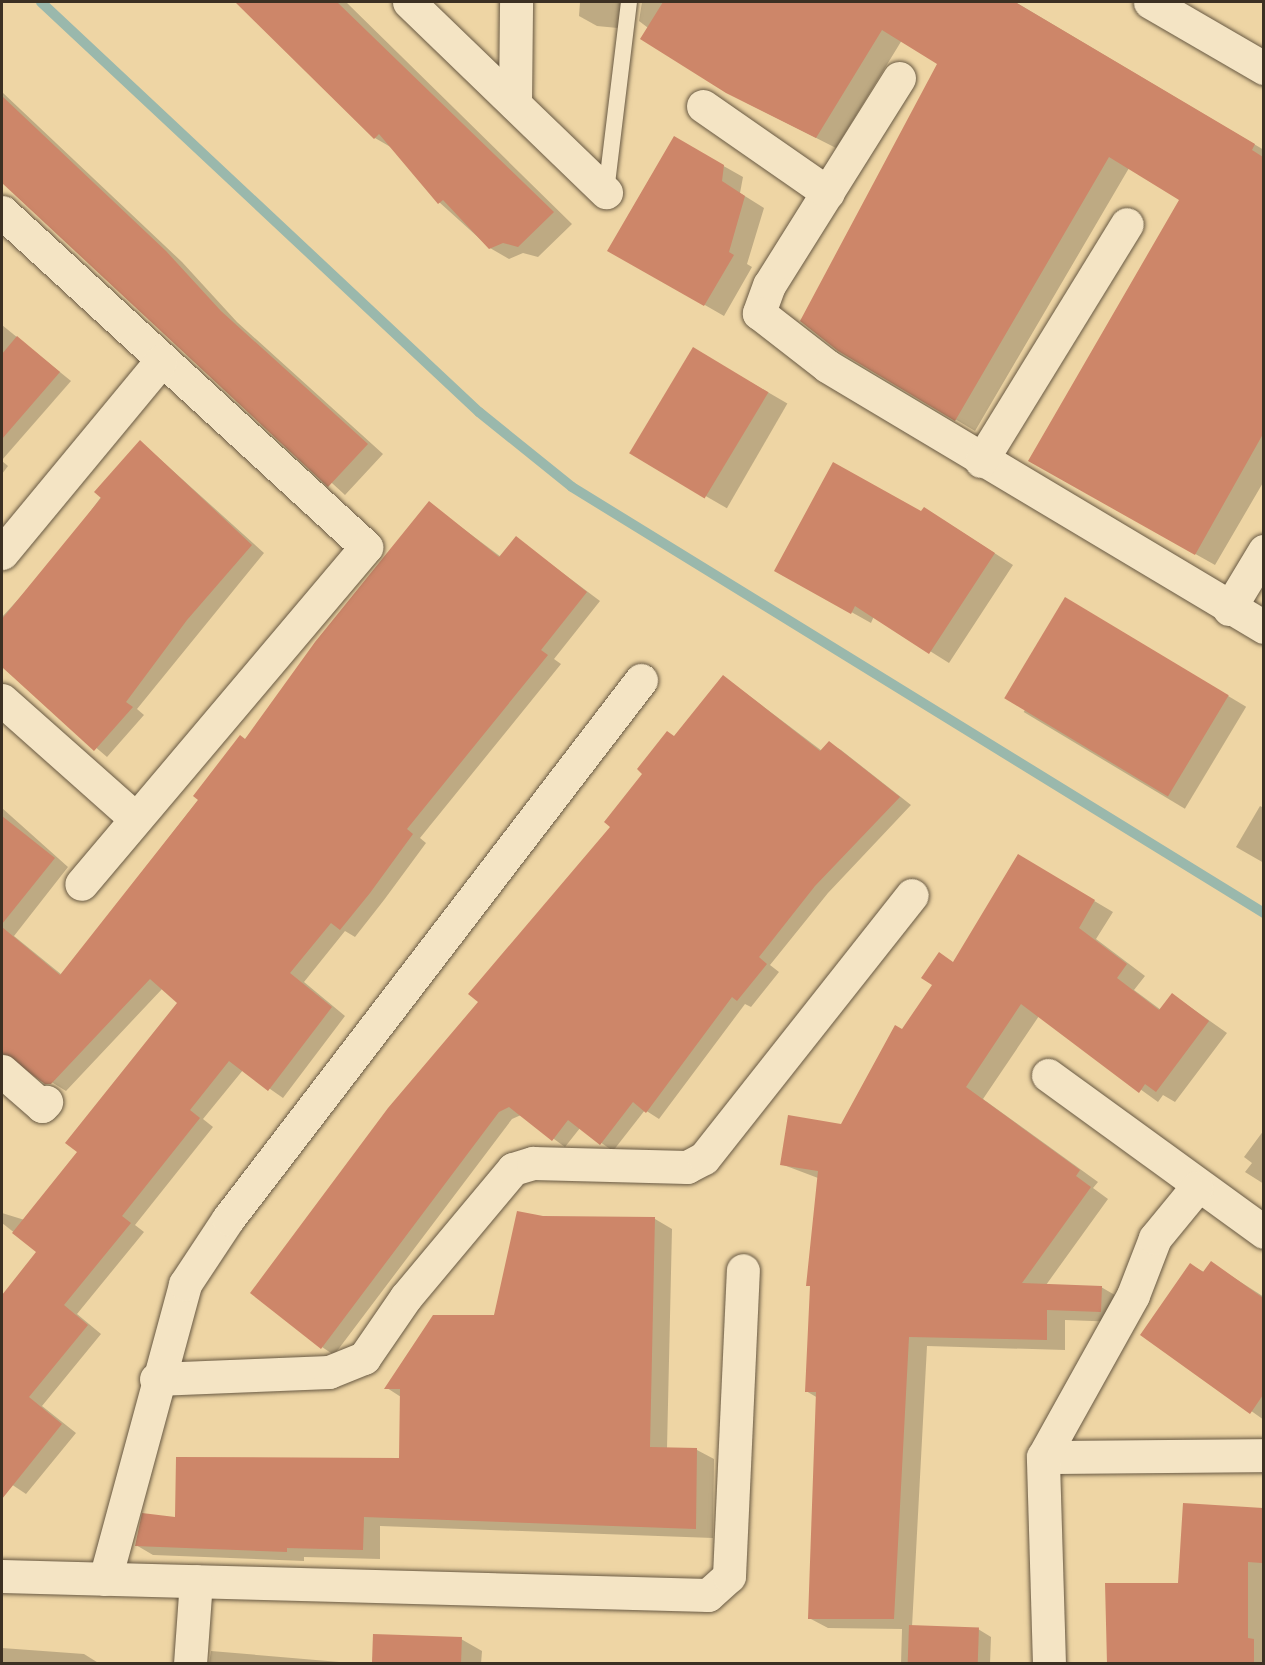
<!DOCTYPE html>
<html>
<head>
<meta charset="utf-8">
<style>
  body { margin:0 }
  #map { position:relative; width:1265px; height:1665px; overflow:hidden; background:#eed5a4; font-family:"Libre Bodoni",serif }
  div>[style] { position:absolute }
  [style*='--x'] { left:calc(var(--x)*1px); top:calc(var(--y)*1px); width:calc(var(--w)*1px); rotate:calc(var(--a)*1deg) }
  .shadow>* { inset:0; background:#0003; transform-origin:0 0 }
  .stream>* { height:10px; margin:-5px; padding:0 5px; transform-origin:5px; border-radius:5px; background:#9ab8ac }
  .building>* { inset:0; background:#cd8669; transform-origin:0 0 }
  .roads { filter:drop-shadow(0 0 2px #685943) drop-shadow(0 0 2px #685943) }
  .lane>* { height:16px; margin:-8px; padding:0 8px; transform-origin:8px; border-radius:8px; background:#f4e4c4 }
  .street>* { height:33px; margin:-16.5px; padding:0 16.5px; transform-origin:16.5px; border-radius:16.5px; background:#f4e4c4 }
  span { translate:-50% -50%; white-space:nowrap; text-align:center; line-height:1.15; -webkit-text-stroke:6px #f4e4c4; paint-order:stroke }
  .frame { position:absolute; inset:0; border:3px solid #3c3023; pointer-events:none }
</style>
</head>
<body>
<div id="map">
  <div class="shadow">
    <i style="clip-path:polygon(237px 2px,346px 2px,572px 224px,538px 257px,523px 253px,509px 259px,490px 248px,439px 202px,394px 149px,375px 138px)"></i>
    <i style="clip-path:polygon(580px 2px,628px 2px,628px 29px,597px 26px,579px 16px)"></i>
    <i style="clip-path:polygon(755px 2px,793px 24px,804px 2px,1015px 2px,1264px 150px,1264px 481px,1215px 565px,1030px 461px,1181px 200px,1129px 168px,975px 431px,838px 349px,939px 64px,902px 40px,836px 148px,747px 103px,639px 21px,642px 2px)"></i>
    <i style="clip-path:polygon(2px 92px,182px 262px,237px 322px,383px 454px,345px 495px,2px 180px)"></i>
    <i style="clip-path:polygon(674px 138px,743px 177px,740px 193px,764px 208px,747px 264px,752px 267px,724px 316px,609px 250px)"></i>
    <i style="clip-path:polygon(2px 325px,71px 381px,2px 460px)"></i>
    <i style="left:693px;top:349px;width:109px;height:121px;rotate:30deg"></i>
    <i style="clip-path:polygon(141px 442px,264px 553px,137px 709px,144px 715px,107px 757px,2px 667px,2px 617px,58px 556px)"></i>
    <i style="clip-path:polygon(2px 461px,8px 466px,2px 474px)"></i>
    <i style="clip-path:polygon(429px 503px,501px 557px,516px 538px,600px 601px,554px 659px,561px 664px,420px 838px,426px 843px,384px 900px,355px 937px,345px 931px,304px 982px,345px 1016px,283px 1098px,243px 1070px,203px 1119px,213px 1127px,135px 1225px,144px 1232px,77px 1314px,101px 1334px,42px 1406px,76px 1433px,26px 1494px,2px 1478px,2px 1297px,39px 1252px,2px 1223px,2px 1213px,57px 1230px,79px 1152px,179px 1002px,163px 988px,66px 1091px,3px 1052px,2px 808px,68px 867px,14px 936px,62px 975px)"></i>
    <i style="clip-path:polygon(921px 513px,943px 520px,1013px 565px,949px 663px,874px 616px,871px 623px,776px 570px)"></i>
    <i style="left:1085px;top:610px;width:188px;height:119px;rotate:31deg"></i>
    <i style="clip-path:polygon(723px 676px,822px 751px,829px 743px,841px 750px,911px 805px,828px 893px,770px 965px,779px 972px,751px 1007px,745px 1004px,659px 1119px,645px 1110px,613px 1151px,580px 1128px,565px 1147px,521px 1115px,512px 1119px,334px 1355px,322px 1347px,480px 1002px)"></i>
    <i style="clip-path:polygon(1260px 806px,1264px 808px,1264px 863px,1236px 847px)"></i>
    <i style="clip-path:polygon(1018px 856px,1113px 912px,1096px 939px,1145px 976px,1134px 990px,1161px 1010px,1173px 995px,1227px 1033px,1175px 1102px,1163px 1095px,1158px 1102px,1039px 1016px,983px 1099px,1098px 1182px,1093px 1188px,1108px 1199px,1046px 1285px,1101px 1287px,1120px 1298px,1119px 1322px,1065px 1320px,1065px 1350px,927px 1346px,912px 1627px,978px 1629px,991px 1637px,990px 1664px,901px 1664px,902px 1629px,828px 1628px,809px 1618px,818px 1398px,806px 1391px,812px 1287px,807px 1285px,818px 1178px,781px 1164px,841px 1125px,934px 984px,939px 954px,954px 963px)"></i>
    <i style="clip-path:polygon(1264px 1130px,1264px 1184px,1245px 1172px,1252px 1163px,1244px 1157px)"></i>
    <i style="clip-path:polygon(542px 1218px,655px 1219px,672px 1229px,667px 1449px,697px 1450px,714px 1459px,713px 1538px,380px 1526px,380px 1559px,304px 1557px,304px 1561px,153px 1555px,136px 1545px,176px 1518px,401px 1460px,401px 1397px,387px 1388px,495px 1316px)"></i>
    <i style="clip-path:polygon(1211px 1263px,1264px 1297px,1264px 1420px,1142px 1334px,1191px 1265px,1204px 1272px)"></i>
    <i style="clip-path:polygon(1185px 1505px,1263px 1510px,1264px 1664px,1108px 1664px,1179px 1585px)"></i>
    <i style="clip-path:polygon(461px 1639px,482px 1651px,481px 1664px,373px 1664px)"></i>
    <i style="clip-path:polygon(2px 1648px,84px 1654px,100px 1664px,2px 1664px)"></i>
    <i style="clip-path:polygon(211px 1651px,363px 1664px,209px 1664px)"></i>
  </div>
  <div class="stream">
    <i style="--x:41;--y:2;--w:600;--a:43.11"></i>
    <i style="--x:479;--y:412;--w:119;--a:38.9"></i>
    <i style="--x:572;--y:487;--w:813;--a:31.62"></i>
  </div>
  <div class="building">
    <i style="clip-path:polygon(235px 2px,337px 2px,554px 212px,518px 247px,503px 243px,489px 249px,443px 200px,438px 204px,379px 134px,374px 139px)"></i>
    <i style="clip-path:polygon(663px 2px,1015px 2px,1255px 144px,1252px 150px,1263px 157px,1263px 434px,1195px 555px,1028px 461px,1179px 200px,1109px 157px,955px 421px,838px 351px,800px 321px,937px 64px,882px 30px,816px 138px,726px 93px,640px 39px)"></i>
    <i style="clip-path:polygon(2px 96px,166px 251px,221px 311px,368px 444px,328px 487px,2px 183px)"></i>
    <i style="clip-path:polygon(674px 136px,724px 165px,722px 181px,745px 196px,729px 252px,734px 255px,704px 306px,607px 251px)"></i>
    <i style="clip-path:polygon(17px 336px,60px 372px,2px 439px,2px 354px)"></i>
    <i style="left:693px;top:347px;width:88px;height:124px;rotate:31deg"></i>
    <i style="clip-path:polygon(140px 440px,252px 545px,187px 620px,126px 702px,133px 707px,94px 751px,2px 667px,2px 619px,101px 498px,94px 492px)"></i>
    <i style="clip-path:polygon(833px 462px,921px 511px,924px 507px,995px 553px,929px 654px,855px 606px,851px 614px,774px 571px)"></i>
    <i style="clip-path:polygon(429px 501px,499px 557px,516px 536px,587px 592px,541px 650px,548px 655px,407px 829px,413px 834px,370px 893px,340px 930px,331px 923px,290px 973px,332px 1007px,268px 1091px,229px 1061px,190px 1110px,200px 1118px,122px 1216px,131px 1223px,64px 1305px,88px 1325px,29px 1397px,62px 1424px,2px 1499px,2px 1295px,36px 1252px,12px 1233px,77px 1152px,65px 1143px,177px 1003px,150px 979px,51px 1084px,45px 1084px,2px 1053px,2px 927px,60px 975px,198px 800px,193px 796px,240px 735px,245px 739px,315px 642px)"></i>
    <i style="left:1065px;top:597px;width:191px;height:118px;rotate:31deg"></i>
    <i style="clip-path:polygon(723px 675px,820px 751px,829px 741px,900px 797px,815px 886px,759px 957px,767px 964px,737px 1001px,732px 997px,646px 1113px,633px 1102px,600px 1145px,568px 1120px,552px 1141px,509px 1107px,499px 1112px,321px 1349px,250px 1293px,388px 1108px,478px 1002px,468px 994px,610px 827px,604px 822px,642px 774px,637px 769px,667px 731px,674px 736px)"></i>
    <i style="clip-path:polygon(2px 816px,55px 858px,2px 924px)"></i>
    <i style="clip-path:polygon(1018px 854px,1095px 900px,1079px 928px,1127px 964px,1117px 978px,1159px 1010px,1172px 993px,1209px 1021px,1156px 1092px,1145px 1084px,1139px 1093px,1021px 1004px,966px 1087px,1080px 1170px,1076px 1176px,1091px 1187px,1022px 1283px,1102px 1286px,1101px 1312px,1047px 1310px,1047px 1340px,909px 1337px,894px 1619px,808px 1619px,816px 1392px,805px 1392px,810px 1286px,806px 1286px,818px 1171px,780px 1165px,788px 1115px,841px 1124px,895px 1025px,902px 1029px,932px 985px,921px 978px,939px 952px,953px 962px)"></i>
    <i style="clip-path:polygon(517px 1211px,543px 1216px,655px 1217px,650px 1447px,697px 1448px,696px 1529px,364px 1517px,363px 1550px,287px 1548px,287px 1552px,135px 1546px,142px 1513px,175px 1517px,176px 1457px,399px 1458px,400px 1389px,384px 1389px,433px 1315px,494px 1315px)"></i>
    <i style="clip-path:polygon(1211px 1261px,1263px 1298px,1263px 1395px,1250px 1414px,1140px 1335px,1190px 1263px,1203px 1272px)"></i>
    <i style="clip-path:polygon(1183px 1503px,1263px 1508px,1262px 1563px,1248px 1562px,1248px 1638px,1254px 1639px,1254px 1664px,1107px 1664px,1105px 1583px,1178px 1583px)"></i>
    <i style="left:909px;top:1625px;width:70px;height:39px;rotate:2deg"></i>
    <i style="left:373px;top:1634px;width:89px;height:30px;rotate:2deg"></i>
  </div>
  <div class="roads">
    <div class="lane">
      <i style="--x:606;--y:192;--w:191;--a:-83.1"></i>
    </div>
    <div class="street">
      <i style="--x:409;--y:2;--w:274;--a:44"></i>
      <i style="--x:1150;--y:2;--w:132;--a:30.1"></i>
      <i style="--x:899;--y:78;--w:244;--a:122.1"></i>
      <i style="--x:769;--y:285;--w:30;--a:110"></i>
      <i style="--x:759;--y:313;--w:86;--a:37.9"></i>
      <i style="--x:827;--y:366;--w:509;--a:30.85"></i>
      <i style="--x:515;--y:104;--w:102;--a:-89.4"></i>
      <i style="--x:703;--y:106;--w:152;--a:34.8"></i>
      <i style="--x:2;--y:212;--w:495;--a:42.6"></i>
      <i style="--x:366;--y:547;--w:441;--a:130.2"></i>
      <i style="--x:981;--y:461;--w:278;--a:-58.4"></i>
      <i style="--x:2;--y:553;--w:248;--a:-50.4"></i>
      <i style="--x:1229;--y:609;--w:68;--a:-58.9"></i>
      <i style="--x:2;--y:700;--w:176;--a:41.6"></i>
      <i style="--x:2;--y:1071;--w:53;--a:41.2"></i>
      <i style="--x:42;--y:1106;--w:6;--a:-45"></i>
      <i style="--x:1048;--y:1075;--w:267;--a:36"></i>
      <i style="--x:156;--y:1379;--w:173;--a:-2.3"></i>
      <i style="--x:329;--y:1372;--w:38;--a:-22"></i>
      <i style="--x:364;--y:1358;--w:74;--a:-55.5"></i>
      <i style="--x:406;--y:1297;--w:167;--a:-50.1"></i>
      <i style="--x:513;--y:1169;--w:21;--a:-17"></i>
      <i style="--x:533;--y:1163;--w:154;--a:1.5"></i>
      <i style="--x:687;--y:1167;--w:19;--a:-28"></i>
      <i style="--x:704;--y:1158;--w:335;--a:-51.7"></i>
      <i style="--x:1043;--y:1457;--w:221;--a:-0.5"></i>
      <i style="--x:2;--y:1576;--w:706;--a:1.54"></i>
      <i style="--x:708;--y:1595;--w:28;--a:-42"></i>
      <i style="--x:729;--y:1576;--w:306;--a:-87.4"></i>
      <i style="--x:105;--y:1579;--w:306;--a:-74.8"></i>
      <i style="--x:185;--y:1284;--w:78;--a:-56.5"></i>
      <i style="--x:228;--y:1219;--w:679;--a:-52.54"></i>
      <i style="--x:190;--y:1664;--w:83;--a:-85.9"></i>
      <i style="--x:1049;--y:1664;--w:207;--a:-91.7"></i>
      <i style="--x:1043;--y:1457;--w:185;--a:-60.9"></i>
      <i style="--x:1133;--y:1295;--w:61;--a:-68.9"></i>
      <i style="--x:1155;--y:1238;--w:65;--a:-50.6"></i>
    </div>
  </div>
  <div class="frame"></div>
</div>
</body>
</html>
